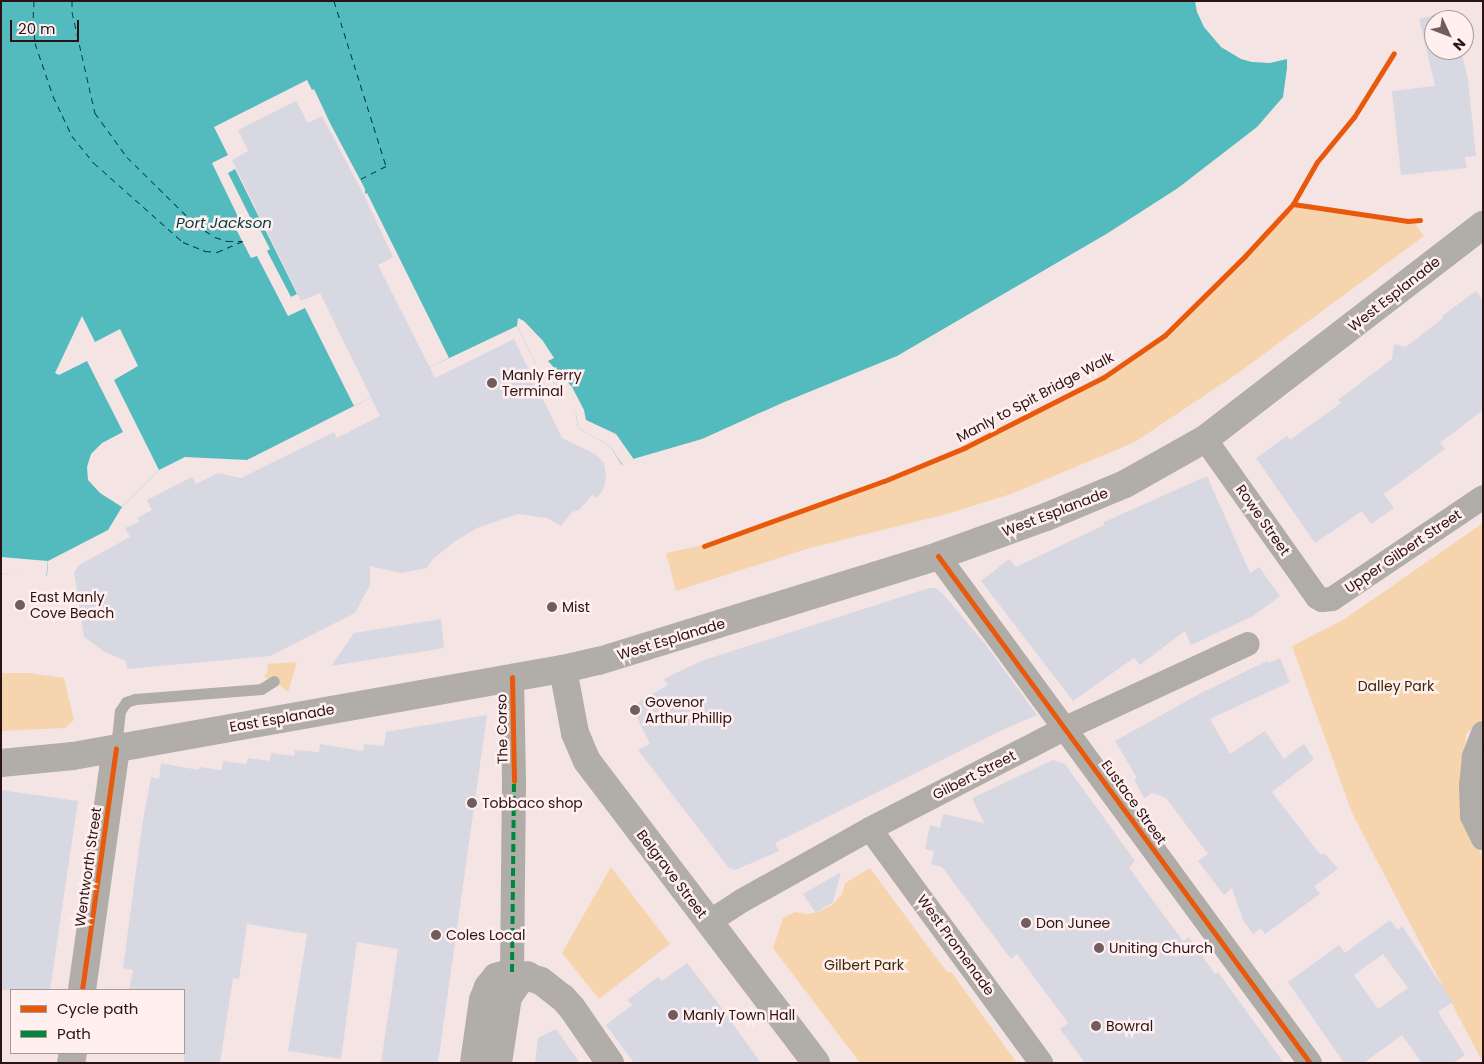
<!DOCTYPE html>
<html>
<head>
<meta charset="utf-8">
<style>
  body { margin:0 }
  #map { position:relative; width:1484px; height:1064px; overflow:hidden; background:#f5e4e4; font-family:Poppins,sans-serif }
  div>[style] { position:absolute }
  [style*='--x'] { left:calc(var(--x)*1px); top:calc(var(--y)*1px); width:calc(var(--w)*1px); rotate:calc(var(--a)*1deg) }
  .green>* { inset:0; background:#f6d5ae }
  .water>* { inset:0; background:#53bbbd }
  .pier>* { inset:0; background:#f5e4e4; transform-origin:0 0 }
  .ferry>* { height:1px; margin-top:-0.5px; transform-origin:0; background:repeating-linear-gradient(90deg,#003e3f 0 6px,transparent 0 11px) }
  .building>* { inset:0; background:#d8d8e2 }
  .lane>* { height:11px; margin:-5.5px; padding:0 5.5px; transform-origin:5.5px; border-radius:5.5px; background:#b0ada8 }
  .street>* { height:24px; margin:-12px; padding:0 12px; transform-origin:12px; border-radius:12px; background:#b0ada8 }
  .secondary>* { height:28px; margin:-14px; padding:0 14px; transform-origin:14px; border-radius:14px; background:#b1ada8 }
  .quiet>* { height:4px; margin-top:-2px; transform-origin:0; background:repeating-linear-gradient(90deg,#00873e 0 8px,transparent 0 12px) }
  .cycleway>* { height:5px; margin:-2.5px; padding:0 2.5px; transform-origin:2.5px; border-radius:2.5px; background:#e8590c }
  .dots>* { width:14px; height:14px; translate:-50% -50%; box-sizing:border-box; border:2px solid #ffefef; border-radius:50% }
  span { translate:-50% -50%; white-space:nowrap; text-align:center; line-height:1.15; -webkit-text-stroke:5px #ffefef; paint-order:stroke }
  .street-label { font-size:14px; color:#2b1214 }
  .poi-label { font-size:14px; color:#2b1214 }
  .left { translate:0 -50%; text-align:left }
  .park-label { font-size:14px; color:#3c2805 }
  .water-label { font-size:15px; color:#003e3f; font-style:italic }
  .frame { position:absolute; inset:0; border:2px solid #2b1214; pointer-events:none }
  .legend { position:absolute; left:10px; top:989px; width:175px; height:65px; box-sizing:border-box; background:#ffefef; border:1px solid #aa9797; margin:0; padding:6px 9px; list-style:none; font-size:15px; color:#2b1214 }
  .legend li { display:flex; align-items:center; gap:10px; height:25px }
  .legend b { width:25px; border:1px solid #aa9797 }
  .north { position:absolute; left:1424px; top:10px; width:50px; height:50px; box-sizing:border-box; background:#ffefef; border:1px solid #aa9797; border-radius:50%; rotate:133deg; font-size:14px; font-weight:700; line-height:20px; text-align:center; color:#2b1214 }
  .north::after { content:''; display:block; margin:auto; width:18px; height:22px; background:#725c5d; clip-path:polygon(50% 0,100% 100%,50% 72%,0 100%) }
  .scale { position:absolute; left:10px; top:20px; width:69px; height:22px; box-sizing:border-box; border:2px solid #2b1214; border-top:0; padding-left:6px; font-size:15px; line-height:18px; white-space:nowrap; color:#2b1214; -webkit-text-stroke:4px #ffefef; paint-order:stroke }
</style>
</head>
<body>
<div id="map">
  <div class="green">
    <i style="clip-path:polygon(1293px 204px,1413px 221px,1424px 236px,1238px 373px,1135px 442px,1011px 494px,947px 514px,810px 548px,676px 591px,666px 553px,704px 545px,884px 481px,964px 448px,1104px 377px,1165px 335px)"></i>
    <i style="clip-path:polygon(1483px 523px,1483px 719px,1466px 734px,1463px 824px,1483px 856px,1483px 1063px,1352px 813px,1292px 646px,1343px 620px)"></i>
    <i style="clip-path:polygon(297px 662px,288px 692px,274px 681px,264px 677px,268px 671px,267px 664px)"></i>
    <i style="clip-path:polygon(1px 673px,29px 673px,64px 678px,74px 720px,65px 728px,1px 731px)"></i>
    <i style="clip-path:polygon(611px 867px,670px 944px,599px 999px,562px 953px)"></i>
    <i style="clip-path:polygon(870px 868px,946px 971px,952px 973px,1017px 1063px,860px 1063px,773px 948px,783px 918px,795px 912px,806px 914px,818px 912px,832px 905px,842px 894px,845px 883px)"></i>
  </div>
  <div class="water">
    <i style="clip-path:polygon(1px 1px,1195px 1px,1197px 12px,1204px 27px,1221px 47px,1241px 59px,1252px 62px,1270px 63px,1287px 59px,1287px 68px,1283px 97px,1257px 127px,1178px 188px,1108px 233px,897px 356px,782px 403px,702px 439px,633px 459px,622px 465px,610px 446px,578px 428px,576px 415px,569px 399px,561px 388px,540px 373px,517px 326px,441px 362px,247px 460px,185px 457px,159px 470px,122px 507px,108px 530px,48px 561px,47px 576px,1px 573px)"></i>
  </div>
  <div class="pier">
    <i style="clip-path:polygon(evenodd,307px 80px,312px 90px,314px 89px,330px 123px,365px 189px,365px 194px,367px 193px,449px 358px,354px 406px,305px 308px,288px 316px,257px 256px,251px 258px,236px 229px,242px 225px,212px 163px,228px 155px,214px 127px,307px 80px,235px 169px,297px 294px,291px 297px,267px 251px,270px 249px,255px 220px,252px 221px,228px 173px,235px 169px)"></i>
    <i style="clip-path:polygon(82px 316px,95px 342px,120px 329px,138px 366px,114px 380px,159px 470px,122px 507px,100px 493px,88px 480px,87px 467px,91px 454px,102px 443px,123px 432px,87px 361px,59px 375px,55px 373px)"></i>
    <i style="clip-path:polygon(518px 318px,524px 321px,543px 341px,554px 358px,548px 361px,572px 387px,584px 410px,586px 420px,616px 434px,635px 461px,624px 467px,610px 446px,578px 428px,576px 415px,561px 388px,540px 373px,517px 326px)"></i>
    <i style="left:1px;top:557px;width:47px;height:16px;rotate:5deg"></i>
  </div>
  <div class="ferry">
    <i style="--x:34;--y:1;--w:22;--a:93"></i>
    <i style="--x:33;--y:23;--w:20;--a:84"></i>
    <i style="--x:35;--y:43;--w:56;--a:71.2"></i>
    <i style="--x:53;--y:96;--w:44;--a:64.6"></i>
    <i style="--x:72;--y:136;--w:35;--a:51"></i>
    <i style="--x:94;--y:163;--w:119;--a:41.6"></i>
    <i style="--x:183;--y:242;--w:24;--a:22"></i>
    <i style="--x:205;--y:251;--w:12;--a:5"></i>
    <i style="--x:217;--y:252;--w:28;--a:-23"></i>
    <i style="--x:72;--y:1;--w:11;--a:90"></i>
    <i style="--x:72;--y:12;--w:104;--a:77.2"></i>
    <i style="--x:95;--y:113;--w:54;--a:54"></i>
    <i style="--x:127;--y:157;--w:97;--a:44.6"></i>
    <i style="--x:196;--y:225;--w:22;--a:32"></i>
    <i style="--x:215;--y:237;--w:13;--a:18"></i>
    <i style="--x:227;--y:241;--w:15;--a:0"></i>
    <i style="--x:334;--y:1;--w:173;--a:72.5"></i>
    <i style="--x:386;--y:166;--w:29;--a:153"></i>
  </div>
  <div class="building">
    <i style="clip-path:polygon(1452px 11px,1454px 20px,1434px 20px,1434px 50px,1461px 50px,1468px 80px,1476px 156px,1465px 157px,1467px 168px,1401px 175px,1392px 91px,1435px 86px,1419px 19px)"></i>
    <i style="clip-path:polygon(296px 101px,308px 123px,322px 116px,365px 197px,393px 257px,378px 265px,435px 378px,514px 339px,562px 438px,595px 454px,604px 463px,606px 476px,604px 488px,597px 498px,592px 495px,579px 510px,572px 512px,561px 526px,547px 518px,517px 514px,477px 528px,454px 542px,433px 559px,427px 568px,401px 573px,370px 566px,370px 585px,355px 613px,270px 656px,127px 669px,126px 661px,105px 652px,84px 637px,74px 573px,79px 565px,130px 537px,125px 528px,139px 522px,137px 518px,152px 510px,147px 500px,192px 477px,196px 484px,218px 473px,241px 478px,334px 432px,337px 438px,380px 416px,320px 293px,301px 301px,232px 160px,248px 151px,238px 130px)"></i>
    <i style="clip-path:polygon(1476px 291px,1483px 300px,1483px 410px,1440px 443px,1445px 449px,1384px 494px,1394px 508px,1371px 524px,1362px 511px,1315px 543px,1256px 458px,1287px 436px,1290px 440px,1341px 403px,1338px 400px,1392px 359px,1394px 344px,1406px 347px,1443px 318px,1442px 316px)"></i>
    <i style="clip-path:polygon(1207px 476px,1250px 573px,1259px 567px,1280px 596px,1253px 616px,1191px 645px,1185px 631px,1140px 665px,1134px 658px,1073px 701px,981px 581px,1009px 559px,1016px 567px,1104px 525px,1104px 522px)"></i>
    <i style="clip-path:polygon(929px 588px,936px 588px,943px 594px,986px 645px,1037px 715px,1000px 731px,775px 843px,779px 851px,768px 856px,735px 870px,729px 868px,638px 750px,650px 744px,635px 713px,635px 707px,640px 701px,668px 685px,664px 679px,701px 661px)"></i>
    <i style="clip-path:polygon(441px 619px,444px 648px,331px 666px,354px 633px)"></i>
    <i style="clip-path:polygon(1280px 658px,1290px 682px,1210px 719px,1230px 754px,1265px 731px,1284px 759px,1304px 744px,1314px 759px,1272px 792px,1315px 848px,1321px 855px,1324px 853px,1338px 869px,1314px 886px,1320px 894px,1265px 934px,1261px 928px,1253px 934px,1243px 920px,1232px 888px,1224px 895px,1198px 861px,1208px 854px,1166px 798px,1152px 793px,1144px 798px,1134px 780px,1137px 778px,1115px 741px,1201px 693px,1267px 661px,1269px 663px)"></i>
    <i style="clip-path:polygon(487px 715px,438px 1063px,381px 1063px,398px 949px,357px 942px,341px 1059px,288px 1051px,307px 934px,247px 924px,239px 979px,233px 978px,220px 1063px,184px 1063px,184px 990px,129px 990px,133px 970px,123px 968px,142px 826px,151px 777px,159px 779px,161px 763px,198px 770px,199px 767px,222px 770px,223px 761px,246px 764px,248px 758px,270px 761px,271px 753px,294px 756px,295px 750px,319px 752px,320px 744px,363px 751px,364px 744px,384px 746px,386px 732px)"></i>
    <i style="clip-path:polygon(1053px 760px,1065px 764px,1135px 861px,1129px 868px,1183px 941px,1189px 937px,1215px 974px,1218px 972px,1284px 1063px,1085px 1063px,1060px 1029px,1068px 1023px,1017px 954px,1011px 959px,942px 867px,931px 864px,934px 851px,925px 849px,930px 825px,940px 828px,943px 814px,984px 823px,972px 798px)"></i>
    <i style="clip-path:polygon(1px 790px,78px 801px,50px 990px,1px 990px)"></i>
    <i style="clip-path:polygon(841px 872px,833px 902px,816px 913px,803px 894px)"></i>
    <i style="clip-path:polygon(evenodd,1390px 920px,1398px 930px,1402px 926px,1453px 1002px,1438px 1012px,1465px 1055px,1453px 1063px,1422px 1063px,1402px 1035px,1364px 1063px,1344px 1063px,1288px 982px,1339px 945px,1345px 953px,1390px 920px,1383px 954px,1408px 988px,1378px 1009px,1354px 975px,1383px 954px)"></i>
    <i style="clip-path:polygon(687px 963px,715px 999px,761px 1063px,634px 1063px,606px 1025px,632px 1005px,627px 1000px,658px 977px,662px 981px)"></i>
    <i style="clip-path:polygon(556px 1029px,580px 1063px,535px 1063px,538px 1038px)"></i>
  </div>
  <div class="lane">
    <i style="--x:116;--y:748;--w:37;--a:-84"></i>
    <i style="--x:120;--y:711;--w:11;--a:-56"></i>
    <i style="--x:126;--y:702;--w:9;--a:-18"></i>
    <i style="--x:135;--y:699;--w:126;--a:-4.5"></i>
    <i style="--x:261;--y:689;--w:15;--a:-32"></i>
  </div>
  <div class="street">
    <i style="--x:1205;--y:439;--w:194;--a:54.7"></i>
    <i style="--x:1317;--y:597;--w:6;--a:31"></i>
    <i style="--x:1322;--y:600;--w:10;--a:-6"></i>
    <i style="--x:1332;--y:599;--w:182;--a:-34"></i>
    <i style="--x:938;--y:556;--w:629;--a:53.73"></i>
    <i style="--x:512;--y:677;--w:104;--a:88.9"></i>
    <i style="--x:514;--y:781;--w:191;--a:90.6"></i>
    <i style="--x:1483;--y:733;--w:26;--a:111"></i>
    <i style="--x:1474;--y:757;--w:29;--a:96"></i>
    <i style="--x:1471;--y:786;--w:30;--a:88"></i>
    <i style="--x:1472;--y:816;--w:25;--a:64"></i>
    <i style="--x:870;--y:829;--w:290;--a:53.8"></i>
    <i style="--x:709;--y:922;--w:40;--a:-32.9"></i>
    <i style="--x:743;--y:900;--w:145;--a:-29.2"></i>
    <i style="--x:870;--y:829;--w:220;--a:-27.3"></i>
    <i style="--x:1066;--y:728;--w:200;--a:-24.8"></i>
  </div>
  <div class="secondary">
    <i style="--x:563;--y:669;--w:65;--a:79.4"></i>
    <i style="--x:575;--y:733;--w:30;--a:67"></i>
    <i style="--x:587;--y:761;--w:379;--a:52.8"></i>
    <i style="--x:1;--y:763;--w:72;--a:-5.6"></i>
    <i style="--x:73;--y:756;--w:498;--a:-10.1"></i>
    <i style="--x:563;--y:669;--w:37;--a:-13"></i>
    <i style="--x:599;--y:661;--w:355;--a:-17.2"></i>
    <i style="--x:938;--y:556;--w:115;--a:-19.9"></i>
    <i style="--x:1046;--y:517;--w:86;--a:-22.7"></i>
    <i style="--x:1125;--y:484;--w:92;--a:-29.4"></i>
    <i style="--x:1205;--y:439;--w:351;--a:-37.6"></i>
    <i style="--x:82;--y:990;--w:244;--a:-82"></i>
    <i style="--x:71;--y:1063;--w:10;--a:-79"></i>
    <i style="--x:474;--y:1063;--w:64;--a:-81.9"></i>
    <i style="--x:483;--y:1000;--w:14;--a:-69"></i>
    <i style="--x:488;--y:987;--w:13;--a:-51"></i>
    <i style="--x:496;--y:977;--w:17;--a:-17"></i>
    <i style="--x:512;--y:972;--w:30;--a:17"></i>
    <i style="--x:541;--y:981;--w:28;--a:38"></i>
    <i style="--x:563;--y:998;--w:13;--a:48"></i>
    <i style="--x:572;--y:1008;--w:67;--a:55.4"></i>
    <i style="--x:498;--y:1063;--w:67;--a:-81.4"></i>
    <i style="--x:508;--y:997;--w:21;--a:-55"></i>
    <i style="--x:520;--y:980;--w:9;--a:-32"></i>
  </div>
  <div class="quiet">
    <i style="--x:512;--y:972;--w:195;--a:-89.4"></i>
  </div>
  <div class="cycleway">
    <i style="--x:1293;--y:204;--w:116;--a:8.4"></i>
    <i style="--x:1408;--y:221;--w:12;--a:-5"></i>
    <i style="--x:704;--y:546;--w:191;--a:-19.9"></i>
    <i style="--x:884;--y:481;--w:87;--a:-22.4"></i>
    <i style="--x:964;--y:448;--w:157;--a:-26.9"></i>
    <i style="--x:1104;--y:377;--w:74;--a:-34.5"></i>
    <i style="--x:1165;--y:335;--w:112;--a:-44.6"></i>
    <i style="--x:1245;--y:256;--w:71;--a:-47.3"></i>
    <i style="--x:1293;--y:204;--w:48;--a:-60.3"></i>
    <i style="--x:1317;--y:162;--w:58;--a:-50.6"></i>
    <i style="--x:1354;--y:117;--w:75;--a:-58"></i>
    <i style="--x:938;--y:556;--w:629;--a:53.73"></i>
    <i style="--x:512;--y:677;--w:104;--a:88.9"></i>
    <i style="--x:82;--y:990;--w:244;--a:-82"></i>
  </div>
  <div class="dots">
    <i style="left:492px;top:383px;background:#725c5d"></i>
    <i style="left:20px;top:605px;background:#725c5d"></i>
    <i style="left:552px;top:607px;background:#725c5d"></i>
    <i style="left:635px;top:710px;background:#725c5d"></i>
    <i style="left:472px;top:803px;background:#725c5d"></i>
    <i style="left:1026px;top:923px;background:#725c5d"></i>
    <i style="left:436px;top:935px;background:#725c5d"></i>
    <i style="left:1099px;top:948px;background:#725c5d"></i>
    <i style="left:673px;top:1015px;background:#725c5d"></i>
    <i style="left:1096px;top:1026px;background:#725c5d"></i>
  </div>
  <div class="street-label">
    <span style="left:1394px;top:294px;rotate:-38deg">West Esplanade</span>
    <span style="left:1035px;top:397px;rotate:-28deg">Manly to Spit Bridge Walk</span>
    <span style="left:1055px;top:512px;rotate:-21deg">West Esplanade</span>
    <span style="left:1263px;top:520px;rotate:55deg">Rowe Street</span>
    <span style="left:1403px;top:551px;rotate:-34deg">Upper Gilbert Street</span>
    <span style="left:671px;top:639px;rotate:-17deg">West Esplanade</span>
    <span style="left:282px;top:718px;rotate:-10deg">East Esplanade</span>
    <span style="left:502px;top:729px;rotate:-91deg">The Corso</span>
    <span style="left:974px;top:775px;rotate:-27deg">Gilbert Street</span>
    <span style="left:1134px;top:802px;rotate:54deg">Eustace Street</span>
    <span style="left:88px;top:867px;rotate:-82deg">Wentworth Street</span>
    <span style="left:672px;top:874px;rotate:53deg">Belgrave Street</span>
    <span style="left:956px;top:945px;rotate:54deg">West Promenade</span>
  </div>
  <div class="poi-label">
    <span class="left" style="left:502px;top:383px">Manly Ferry<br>Terminal</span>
    <span class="left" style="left:30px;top:605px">East Manly<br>Cove Beach</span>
    <span class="left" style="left:562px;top:607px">Mist</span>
    <span class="left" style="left:645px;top:710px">Govenor<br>Arthur Phillip</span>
    <span class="left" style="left:482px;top:803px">Tobbaco shop</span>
    <span class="left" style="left:1036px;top:923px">Don Junee</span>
    <span class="left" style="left:446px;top:935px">Coles Local</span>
    <span class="left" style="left:1109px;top:948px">Uniting Church</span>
    <span class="left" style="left:683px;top:1015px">Manly Town Hall</span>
    <span class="left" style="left:1106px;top:1026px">Bowral</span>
  </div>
  <div class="park-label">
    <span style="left:1396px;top:686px">Dalley Park</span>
    <span style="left:864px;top:965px">Gilbert Park</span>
  </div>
  <div class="water-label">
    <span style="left:224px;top:223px">Port Jackson</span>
  </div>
  <div class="frame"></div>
  <ul class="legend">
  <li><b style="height:6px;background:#e8590c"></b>Cycle path</li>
  <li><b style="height:6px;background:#00873e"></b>Path</li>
  </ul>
  <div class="north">N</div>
  <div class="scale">20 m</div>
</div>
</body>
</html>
